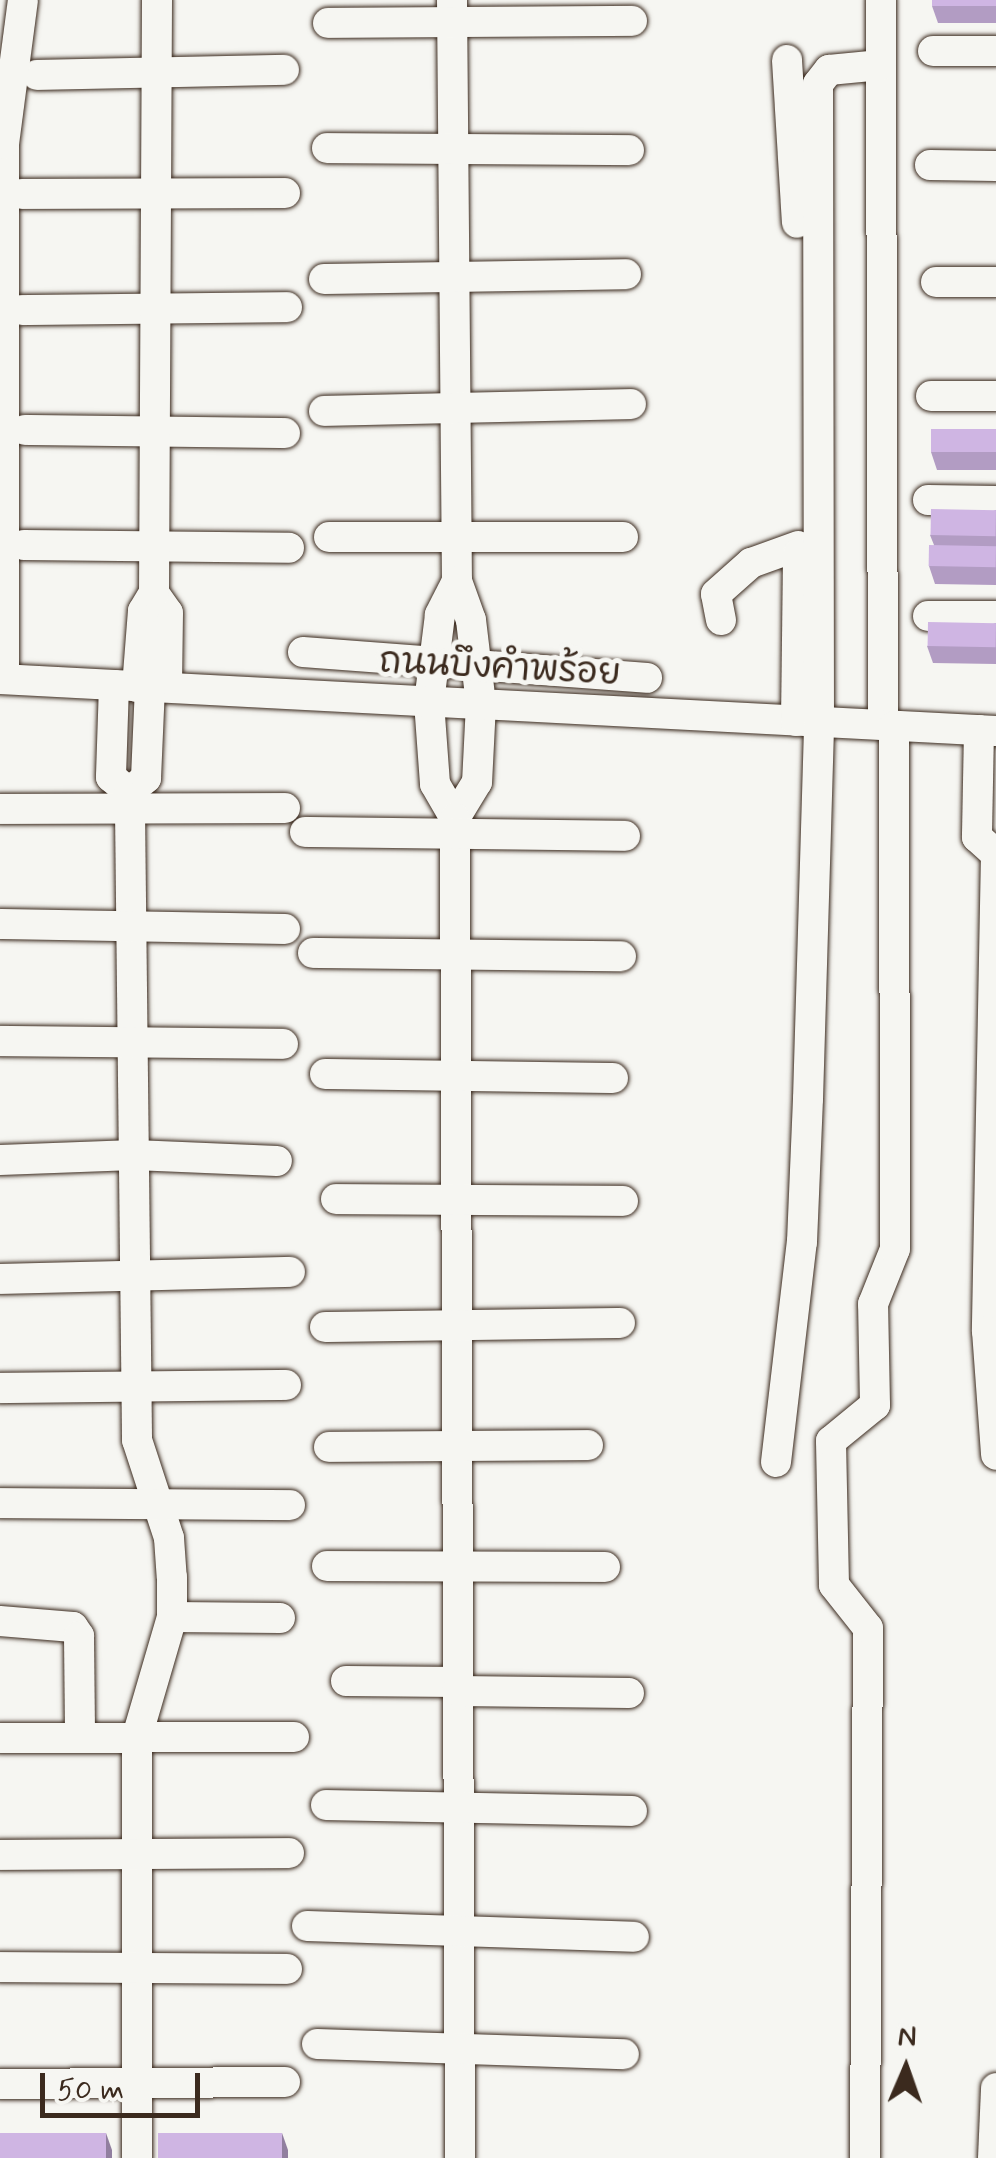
<!DOCTYPE html>
<html>
<head>
<meta charset="utf-8">
<style>
  body { margin:0 }
  #map { position:relative; width:996px; height:2158px; overflow:hidden; background:#f6f6f2; font-family:Mynerve,"Playpen Sans Thai",sans-serif }
  div>[style] { position:absolute }
  [style*='--x'] { left:calc(var(--x)*1px); top:calc(var(--y)*1px); width:calc(var(--w)*1px); rotate:calc(var(--a)*1deg) }
  .roads { filter:drop-shadow(0 0 2px #3b2a1e) drop-shadow(0 0 2px #3b2a1e) }
  .minor>* { height:30px; margin:-15px; padding:0 15px; transform-origin:15px; border-radius:15px; background:#f6f6f2 }
  .wall>* { inset:0; background:#b29cc3 }
  .shaded-wall>* { inset:0; background:#917f9f }
  .building>* { inset:0; background:#cfb5e3; transform-origin:0 0 }
  span { translate:-50% -50%; white-space:nowrap; text-align:center; line-height:1.15; -webkit-text-stroke:10px #f6f6f2; paint-order:stroke }
  .street-label { font-size:35px; color:#3b2a1e }
  .north { position:absolute; left:856px; top:2018px; width:100px; height:100px; -webkit-text-stroke:8px #f6f6f2; paint-order:stroke; rotate:2deg; font-size:28px; font-weight:700; line-height:40px; text-align:center; color:#3b2a1e }
  .north::after { content:''; display:block; margin:auto; width:35px; height:45px; background:#3b2a1e; clip-path:polygon(50% 0,100% 100%,50% 72%,0 100%) }
  .scale { position:absolute; left:40px; top:2073px; width:160px; height:45px; box-sizing:border-box; border:5px solid #3b2a1e; border-top:0; padding-left:12px; font-size:30px; line-height:35px; white-space:nowrap; color:#3b2a1e; -webkit-text-stroke:8px #f6f6f2; paint-order:stroke }
</style>
</head>
<body>
<div id="map">
  <div class="roads">
    <div class="minor">
      <i style="--x:452;--y:0;--w:581;--a:89.51"></i>
      <i style="--x:457;--y:581;--w:41;--a:70.3"></i>
      <i style="--x:471;--y:620;--w:85;--a:83.2"></i>
      <i style="--x:481;--y:704;--w:78;--a:92.9"></i>
      <i style="--x:477;--y:782;--w:42;--a:121.4"></i>
      <i style="--x:328;--y:23;--w:304;--a:-0.4"></i>
      <i style="--x:933;--y:51;--w:63;--a:0"></i>
      <i style="--x:787;--y:60;--w:163;--a:86.5"></i>
      <i style="--x:881;--y:65;--w:660;--a:89.83"></i>
      <i style="--x:37;--y:75;--w:247;--a:-1.2"></i>
      <i style="--x:327;--y:148;--w:302;--a:0.4"></i>
      <i style="--x:930;--y:165;--w:66;--a:0.9"></i>
      <i style="--x:22;--y:194;--w:263;--a:-0.2"></i>
      <i style="--x:324;--y:279;--w:302;--a:-0.9"></i>
      <i style="--x:936;--y:282;--w:60;--a:0"></i>
      <i style="--x:22;--y:310;--w:265;--a:-0.6"></i>
      <i style="--x:931;--y:396;--w:65;--a:0"></i>
      <i style="--x:324;--y:411;--w:307;--a:-1.3"></i>
      <i style="--x:25;--y:430;--w:260;--a:0.7"></i>
      <i style="--x:928;--y:500;--w:68;--a:0.8"></i>
      <i style="--x:329;--y:537;--w:294;--a:0"></i>
      <i style="--x:24;--y:545;--w:265;--a:0.6"></i>
      <i style="--x:457;--y:581;--w:38;--a:117"></i>
      <i style="--x:440;--y:615;--w:88;--a:97.2"></i>
      <i style="--x:429;--y:702;--w:82;--a:85.8"></i>
      <i style="--x:435;--y:784;--w:39;--a:60"></i>
      <i style="--x:455;--y:818;--w:1340;--a:89.79"></i>
      <i style="--x:154;--y:593;--w:24;--a:55"></i>
      <i style="--x:168;--y:613;--w:74;--a:90.8"></i>
      <i style="--x:928;--y:616;--w:68;--a:0"></i>
      <i style="--x:721;--y:620;--w:26;--a:-101"></i>
      <i style="--x:716;--y:594;--w:47;--a:-41.5"></i>
      <i style="--x:751;--y:563;--w:50;--a:-19.9"></i>
      <i style="--x:303;--y:652;--w:345;--a:4.3"></i>
      <i style="--x:0;--y:679;--w:997;--a:2.99"></i>
      <i style="--x:4;--y:679;--w:535;--a:-90"></i>
      <i style="--x:4;--y:144;--w:145;--a:-82.5"></i>
      <i style="--x:114;--y:685;--w:92;--a:91.9"></i>
      <i style="--x:111;--y:777;--w:23;--a:40"></i>
      <i style="--x:129;--y:792;--w:18;--a:87"></i>
      <i style="--x:130;--y:810;--w:630;--a:89.36"></i>
      <i style="--x:137;--y:1440;--w:103;--a:71.9"></i>
      <i style="--x:169;--y:1538;--w:39;--a:86"></i>
      <i style="--x:172;--y:1577;--w:40;--a:90"></i>
      <i style="--x:172;--y:1617;--w:125;--a:106.3"></i>
      <i style="--x:137;--y:1737;--w:421;--a:90"></i>
      <i style="--x:137;--y:687;--w:76;--a:-85.5"></i>
      <i style="--x:143;--y:611;--w:21;--a:-59"></i>
      <i style="--x:154;--y:593;--w:593;--a:-89.71"></i>
      <i style="--x:796;--y:721;--w:167;--a:-89.3"></i>
      <i style="--x:979;--y:730;--w:107;--a:91.1"></i>
      <i style="--x:977;--y:837;--w:25;--a:42"></i>
      <i style="--x:129;--y:792;--w:22;--a:-39"></i>
      <i style="--x:146;--y:778;--w:91;--a:-87.5"></i>
      <i style="--x:0;--y:809;--w:285;--a:-0.2"></i>
      <i style="--x:305;--y:832;--w:320;--a:0.7"></i>
      <i style="--x:996;--y:854;--w:477;--a:91.1"></i>
      <i style="--x:987;--y:1331;--w:124;--a:85.8"></i>
      <i style="--x:0;--y:924;--w:285;--a:1"></i>
      <i style="--x:313;--y:953;--w:308;--a:0.6"></i>
      <i style="--x:0;--y:1041;--w:283;--a:0.6"></i>
      <i style="--x:325;--y:1074;--w:288;--a:0.8"></i>
      <i style="--x:0;--y:1160;--w:134;--a:-2.1"></i>
      <i style="--x:134;--y:1155;--w:143;--a:2.4"></i>
      <i style="--x:336;--y:1199;--w:287;--a:0.4"></i>
      <i style="--x:0;--y:1279;--w:290;--a:-1.4"></i>
      <i style="--x:325;--y:1327;--w:295;--a:-0.8"></i>
      <i style="--x:0;--y:1388;--w:286;--a:-0.6"></i>
      <i style="--x:329;--y:1447;--w:259;--a:-0.4"></i>
      <i style="--x:776;--y:1462;--w:222;--a:-83.3"></i>
      <i style="--x:802;--y:1242;--w:143;--a:-87.6"></i>
      <i style="--x:808;--y:1099;--w:377;--a:-88.3"></i>
      <i style="--x:819;--y:722;--w:638;--a:-90.09"></i>
      <i style="--x:818;--y:84;--w:18;--a:-52"></i>
      <i style="--x:829;--y:70;--w:52;--a:-5.5"></i>
      <i style="--x:881;--y:65;--w:65;--a:-90"></i>
      <i style="--x:0;--y:1503;--w:290;--a:0.4"></i>
      <i style="--x:327;--y:1566;--w:278;--a:0.2"></i>
      <i style="--x:172;--y:1617;--w:108;--a:0.5"></i>
      <i style="--x:0;--y:1621;--w:73;--a:4.7"></i>
      <i style="--x:73;--y:1627;--w:11;--a:56"></i>
      <i style="--x:79;--y:1636;--w:100;--a:89.4"></i>
      <i style="--x:346;--y:1681;--w:111;--a:0.5"></i>
      <i style="--x:457;--y:1691;--w:172;--a:0.7"></i>
      <i style="--x:0;--y:1738;--w:294;--a:-0.2"></i>
      <i style="--x:326;--y:1805;--w:306;--a:1.1"></i>
      <i style="--x:0;--y:1855;--w:289;--a:-0.4"></i>
      <i style="--x:307;--y:1926;--w:327;--a:1.9"></i>
      <i style="--x:0;--y:1967;--w:287;--a:0.4"></i>
      <i style="--x:317;--y:2044;--w:307;--a:1.9"></i>
      <i style="--x:0;--y:2084;--w:285;--a:-0.4"></i>
      <i style="--x:865;--y:2158;--w:530;--a:-89.68"></i>
      <i style="--x:868;--y:1628;--w:55;--a:-128.3"></i>
      <i style="--x:834;--y:1585;--w:144;--a:-91.2"></i>
      <i style="--x:831;--y:1441;--w:57;--a:-39.3"></i>
      <i style="--x:875;--y:1405;--w:101;--a:-91.1"></i>
      <i style="--x:873;--y:1304;--w:59;--a:-68.2"></i>
      <i style="--x:895;--y:1249;--w:523;--a:-90.11"></i>
      <i style="--x:993;--y:2158;--w:70;--a:-87.5"></i>
    </div>
  </div>
  <div class="wall">
    <i style="clip-path:polygon(996px 0,996px 23px,938px 23px,932px 6px)"></i>
    <i style="clip-path:polygon(996px 429px,996px 470px,937px 470px,931px 452px)"></i>
    <i style="clip-path:polygon(996px 510px,996px 585px,935px 584px,929px 566px,934px 545px,930px 535px)"></i>
    <i style="clip-path:polygon(996px 623px,996px 664px,933px 663px,927px 646px)"></i>
  </div>
  <div class="shaded-wall">
    <i style="clip-path:polygon(106px 2133px,112px 2150px,112px 2158px,106px 2158px)"></i>
    <i style="clip-path:polygon(282px 2133px,288px 2150px,288px 2158px,282px 2158px)"></i>
  </div>
  <div class="building">
    <i style="left:932px;top:0;width:64px;height:6px"></i>
    <i style="left:931px;top:429px;width:65px;height:23px"></i>
    <i style="left:931px;top:509px;width:65px;height:26px;rotate:1deg"></i>
    <i style="left:929px;top:545px;width:67px;height:21px;rotate:1deg"></i>
    <i style="left:928px;top:622px;width:68px;height:24px;rotate:1deg"></i>
    <i style="left:0;top:2133px;width:106px;height:25px"></i>
    <i style="left:158px;top:2133px;width:124px;height:25px"></i>
  </div>
  <div class="street-label">
    <span style="left:500px;top:668px;rotate:3deg">ถนนบึงคำพร้อย</span>
  </div>
  <div class="north">N</div>
  <div class="scale">50 m</div>
</div>
</body>
</html>
